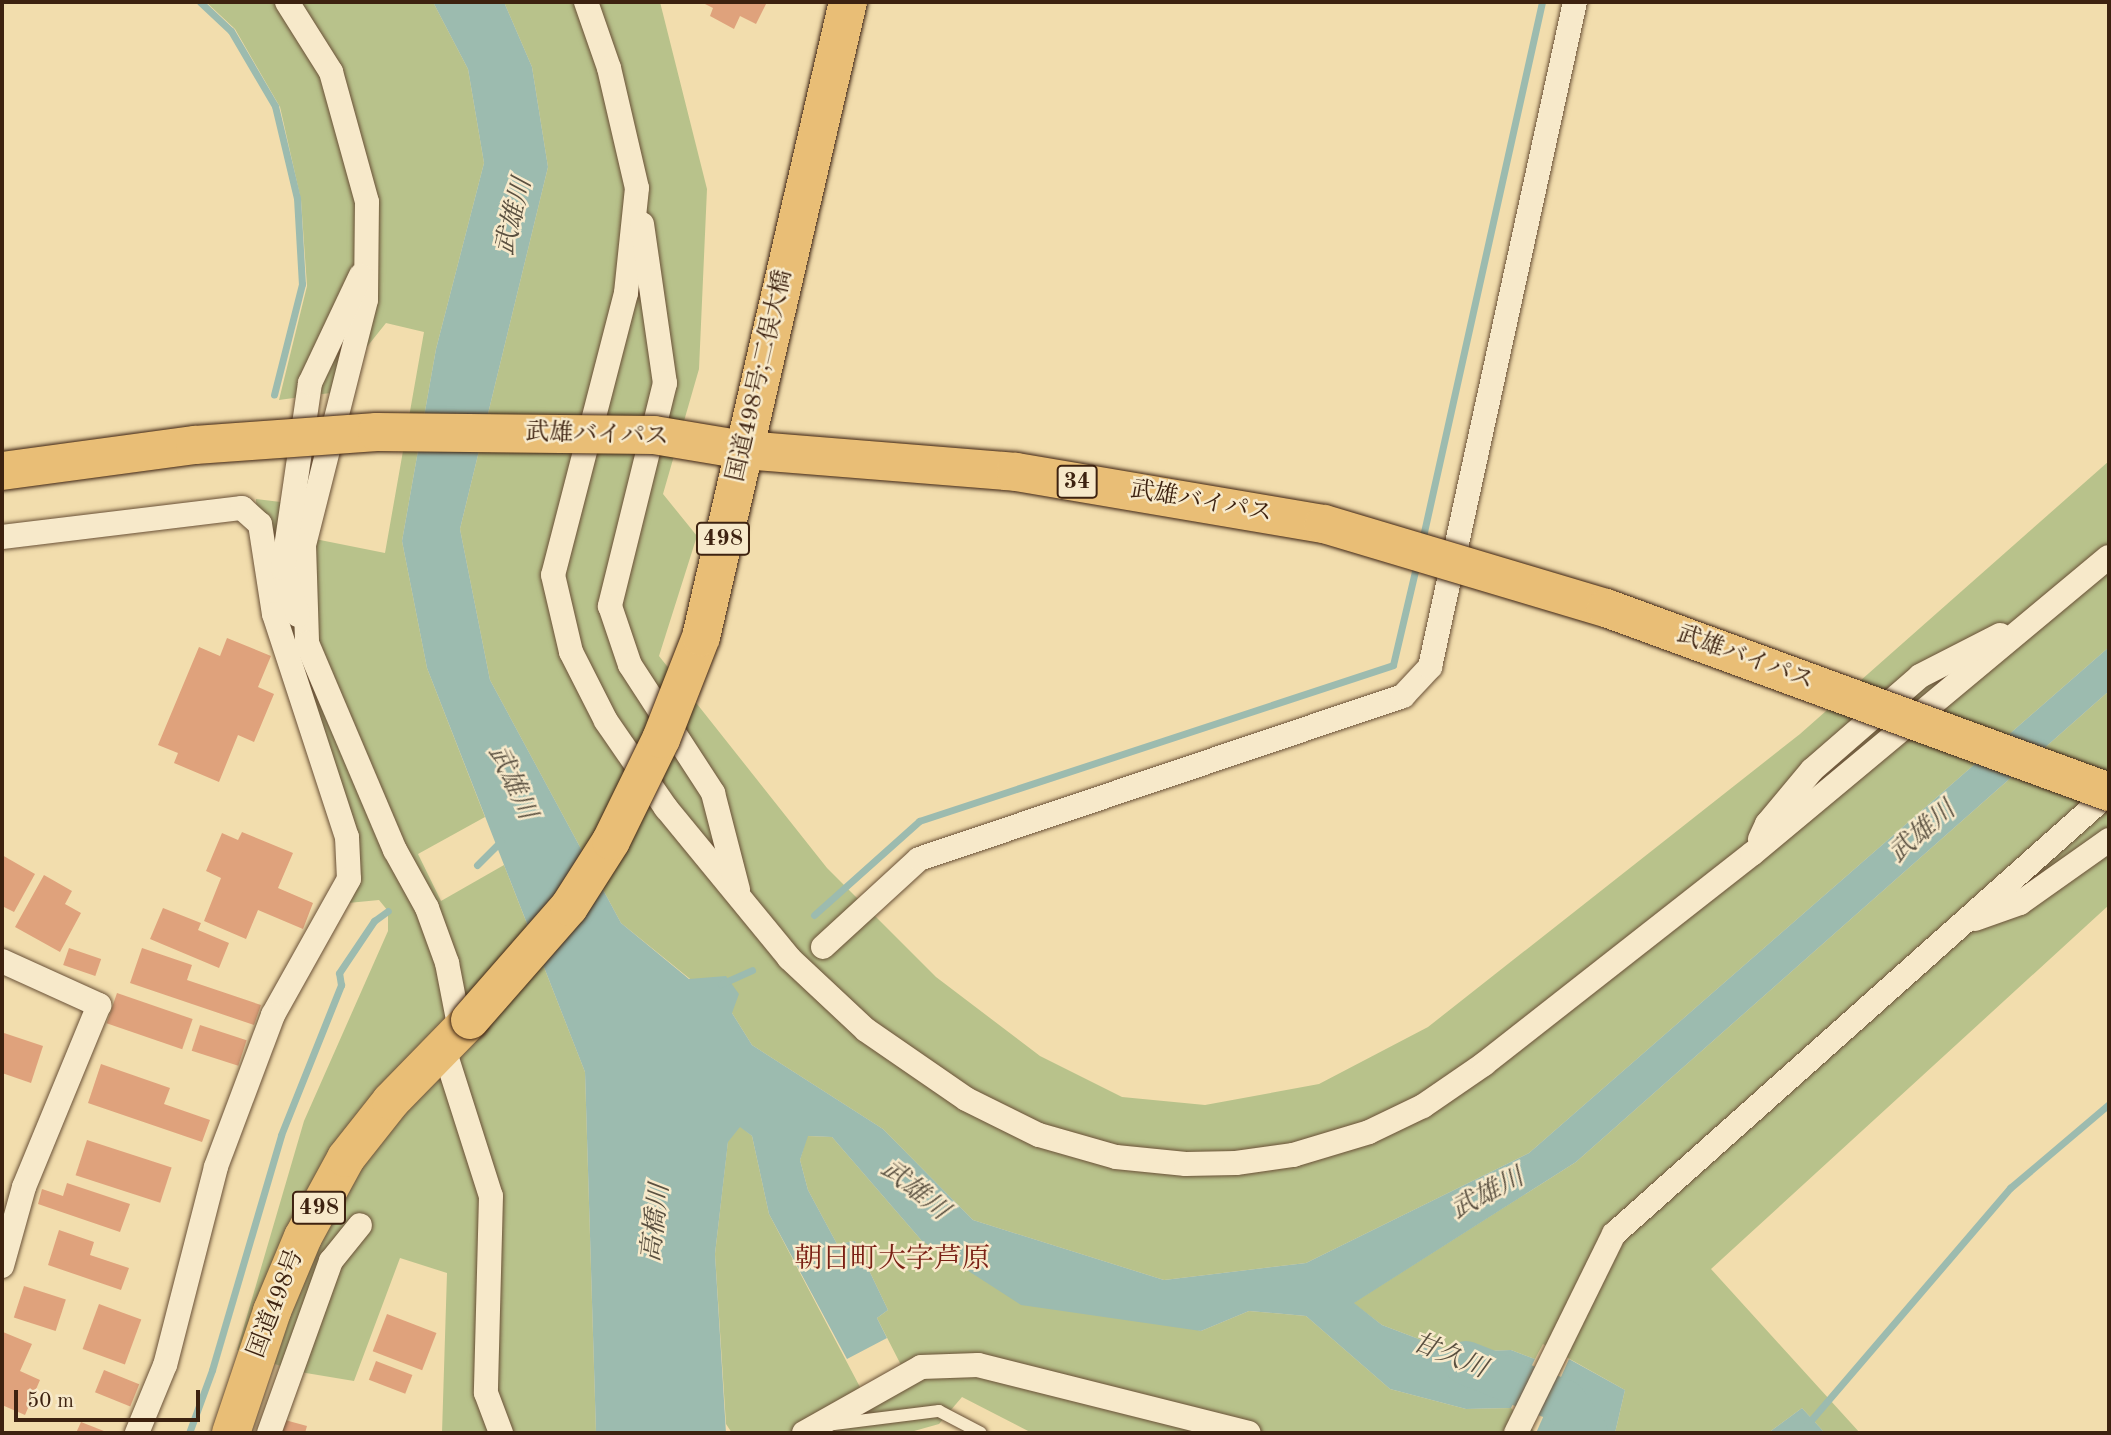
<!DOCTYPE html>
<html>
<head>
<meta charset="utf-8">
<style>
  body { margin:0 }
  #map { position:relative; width:2111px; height:1435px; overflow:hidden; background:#f2ddad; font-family:"Old Standard TT","Noto Serif JP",serif }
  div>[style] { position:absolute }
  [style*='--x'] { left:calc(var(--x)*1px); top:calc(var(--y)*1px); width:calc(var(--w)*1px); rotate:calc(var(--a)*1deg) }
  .green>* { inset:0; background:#b8c28b }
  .water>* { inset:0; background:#9cbbaf }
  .stream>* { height:7px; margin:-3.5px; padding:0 3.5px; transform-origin:3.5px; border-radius:3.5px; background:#9cbbaf }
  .river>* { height:44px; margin:-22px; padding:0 22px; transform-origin:22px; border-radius:22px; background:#9cbbaf }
  .building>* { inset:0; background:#dfa27c; transform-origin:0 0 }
  .roads { filter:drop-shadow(0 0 2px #6a5137) drop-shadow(0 0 2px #6a5137) }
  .service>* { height:12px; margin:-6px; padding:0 6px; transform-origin:6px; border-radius:6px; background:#f7e9ca }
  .minor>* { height:24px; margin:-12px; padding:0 12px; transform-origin:12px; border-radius:12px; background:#f7e9ca }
  .trunk>* { height:38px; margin:-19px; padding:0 19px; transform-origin:19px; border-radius:19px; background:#e9be76 }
  .bridges { filter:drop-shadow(0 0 2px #3d2210) drop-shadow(0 0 2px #3d2210) }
  .trunk-bridge>* { height:38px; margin:-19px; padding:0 19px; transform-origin:19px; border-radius:19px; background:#e9be76 }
  span { translate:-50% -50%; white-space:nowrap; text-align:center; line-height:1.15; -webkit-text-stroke:5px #f7e9ca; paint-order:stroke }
  .shield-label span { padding:2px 5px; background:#f7e9ca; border:2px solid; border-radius:5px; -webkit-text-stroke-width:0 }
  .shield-label { font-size:23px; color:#3d2210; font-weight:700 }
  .street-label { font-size:24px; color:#3d2210 }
  .water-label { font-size:26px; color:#5a5040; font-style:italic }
  .quarter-label { font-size:28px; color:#7a1f14 }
  .frame { position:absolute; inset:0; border:4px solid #3d2210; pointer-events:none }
  .scale { position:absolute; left:14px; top:1390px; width:186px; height:32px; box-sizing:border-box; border:4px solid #3d2210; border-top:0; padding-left:9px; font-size:21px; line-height:24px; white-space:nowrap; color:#3d2210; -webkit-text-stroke:5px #f7e9ca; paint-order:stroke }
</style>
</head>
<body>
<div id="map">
  <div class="green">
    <i style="clip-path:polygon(206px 2px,433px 2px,468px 69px,484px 163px,436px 349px,402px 541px,427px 668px,485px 817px,418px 854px,441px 901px,504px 865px,585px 1072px,596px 1433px,442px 1433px,447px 1273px,400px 1258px,354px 1381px,294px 1371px,237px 1350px,304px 1121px,388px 931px,388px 911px,379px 900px,348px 903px,338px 837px,260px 601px,256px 499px,305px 505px,315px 539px,385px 553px,424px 332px,386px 323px,330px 393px,279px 400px,307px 286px,301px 200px,280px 107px,235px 29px)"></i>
    <i style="clip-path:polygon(504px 2px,660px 2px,707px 189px,699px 369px,663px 494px,697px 536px,659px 656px,827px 868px,936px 977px,1040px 1056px,1122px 1097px,1205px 1105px,1319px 1084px,1428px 1027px,1800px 734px,2109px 461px,2109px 647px,1529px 1153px,1306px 1263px,1164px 1280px,973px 1220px,883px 1129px,752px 1045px,732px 1013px,621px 923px,490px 680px,460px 529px,548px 167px,532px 67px)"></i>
    <i style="clip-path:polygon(2109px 691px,2109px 905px,1711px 1269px,1860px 1433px,1825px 1433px,1802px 1408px,1768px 1433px,1615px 1433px,1625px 1390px,1543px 1344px,1535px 1359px,1511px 1350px,1453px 1352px,1382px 1325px,1353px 1303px,1576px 1162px)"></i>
    <i style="clip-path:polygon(740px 1126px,752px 1136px,769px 1214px,861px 1389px,901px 1365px,877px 1318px,888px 1310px,855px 1241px,837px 1244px,808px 1190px,800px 1160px,807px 1136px,832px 1137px,922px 1241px,1201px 1331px,1249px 1311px,1306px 1316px,1390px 1389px,1466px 1409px,1511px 1408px,1536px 1433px,1032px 1433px,962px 1397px,939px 1424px,907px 1433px,732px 1433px,726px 1424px,715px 1254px,728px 1141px)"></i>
  </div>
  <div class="water">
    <i style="clip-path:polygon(433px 2px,504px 2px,532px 67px,548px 167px,460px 529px,490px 680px,621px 923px,689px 979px,726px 976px,739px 994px,732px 1013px,752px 1045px,883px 1129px,973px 1220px,1164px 1280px,1306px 1263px,1529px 1153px,2109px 647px,2109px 691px,1576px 1162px,1354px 1303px,1382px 1325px,1453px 1352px,1511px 1350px,1535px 1359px,1511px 1408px,1466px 1409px,1390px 1389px,1306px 1316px,1249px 1311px,1201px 1331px,1021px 1305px,922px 1241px,832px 1137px,808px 1136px,800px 1160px,808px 1190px,837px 1244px,855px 1241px,888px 1310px,877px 1318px,887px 1338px,847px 1359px,769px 1214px,752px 1136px,740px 1127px,728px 1142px,715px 1254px,726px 1433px,596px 1433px,585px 1072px,427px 668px,402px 541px,436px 349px,484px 163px,468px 69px)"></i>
    <i style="clip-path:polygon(1569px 1359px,1625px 1390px,1615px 1433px,1536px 1433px)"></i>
    <i style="clip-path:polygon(1802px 1408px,1825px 1433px,1768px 1433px)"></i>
  </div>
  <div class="stream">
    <i style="--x:200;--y:2;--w:42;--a:43.1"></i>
    <i style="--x:231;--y:31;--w:87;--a:59.6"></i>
    <i style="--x:275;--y:106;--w:95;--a:76.6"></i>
    <i style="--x:297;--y:198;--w:86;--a:86.7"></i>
    <i style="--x:302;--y:284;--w:114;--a:104.2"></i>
    <i style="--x:1422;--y:541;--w:552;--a:-77.45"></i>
    <i style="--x:477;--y:865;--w:34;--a:-45"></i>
    <i style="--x:814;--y:915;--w:141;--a:-41.8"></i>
    <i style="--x:919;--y:821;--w:499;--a:-18.2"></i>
    <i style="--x:1393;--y:665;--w:105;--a:-76.8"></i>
    <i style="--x:721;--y:984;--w:34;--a:-24"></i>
    <i style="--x:189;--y:1433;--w:67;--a:-69.9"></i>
    <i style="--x:212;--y:1370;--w:245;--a:-73.6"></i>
    <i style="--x:281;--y:1135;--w:162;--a:-68.2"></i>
    <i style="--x:341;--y:985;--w:12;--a:-99"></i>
    <i style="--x:339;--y:973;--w:63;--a:-56.1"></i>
    <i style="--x:374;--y:921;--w:17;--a:-36"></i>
    <i style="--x:1800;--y:1433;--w:323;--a:-49.4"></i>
    <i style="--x:2010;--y:1188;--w:130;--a:-40.3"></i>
  </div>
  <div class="river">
    <i style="--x:1466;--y:1363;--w:106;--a:21.5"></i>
    <i style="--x:1565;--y:1402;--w:37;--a:56"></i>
  </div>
  <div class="building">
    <i style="clip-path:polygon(701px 2px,767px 2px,756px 24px,740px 16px,734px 29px,710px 16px,713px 8px)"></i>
    <i style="clip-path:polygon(227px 638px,271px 656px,258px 687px,274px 694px,254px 742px,238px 735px,219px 782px,174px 763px,178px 753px,158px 745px,199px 647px,220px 656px)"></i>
    <i style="clip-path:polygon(242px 832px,293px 853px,278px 888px,313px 903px,303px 929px,258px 910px,246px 939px,204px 921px,221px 878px,206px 871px,222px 833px,238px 840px)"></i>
    <i style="clip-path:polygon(2px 855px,35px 874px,14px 912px,2px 906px)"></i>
    <i style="clip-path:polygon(44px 875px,72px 891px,65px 904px,81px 913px,60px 952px,15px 927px)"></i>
    <i style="clip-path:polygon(163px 908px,201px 923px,198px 930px,229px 943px,219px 968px,150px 939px)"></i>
    <i style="left:69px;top:948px;width:34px;height:18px;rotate:19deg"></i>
    <i style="clip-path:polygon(142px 948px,192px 965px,187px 980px,261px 1005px,254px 1025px,130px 983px)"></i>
    <i style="left:117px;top:993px;width:80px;height:32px;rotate:19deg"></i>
    <i style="left:200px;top:1025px;width:49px;height:27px;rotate:18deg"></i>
    <i style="clip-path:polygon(4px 1033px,43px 1046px,31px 1083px,2px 1073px)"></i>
    <i style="clip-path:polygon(101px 1064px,170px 1088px,164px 1104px,210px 1120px,202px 1142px,88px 1103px)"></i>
    <i style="left:87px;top:1140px;width:89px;height:37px;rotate:18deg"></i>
    <i style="clip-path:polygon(67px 1183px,130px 1204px,120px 1232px,38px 1204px,42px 1189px,63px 1196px)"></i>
    <i style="clip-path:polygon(59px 1230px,94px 1242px,90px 1255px,129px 1268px,121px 1290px,48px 1265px)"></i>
    <i style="left:24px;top:1286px;width:44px;height:33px;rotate:18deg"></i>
    <i style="left:99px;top:1304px;width:45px;height:48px;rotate:20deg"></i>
    <i style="left:387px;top:1314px;width:53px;height:40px;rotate:21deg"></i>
    <i style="clip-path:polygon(3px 1332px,32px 1344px,20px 1371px,40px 1380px,25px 1415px,2px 1405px)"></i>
    <i style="left:376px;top:1361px;width:39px;height:20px;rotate:21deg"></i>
    <i style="left:104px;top:1370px;width:38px;height:24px;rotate:22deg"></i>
    <i style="clip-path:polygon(285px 1420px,307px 1426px,305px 1433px,281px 1433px)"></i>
    <i style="clip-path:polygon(81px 1422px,109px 1433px,76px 1433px)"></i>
  </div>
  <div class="roads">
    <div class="service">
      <i style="--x:834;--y:1424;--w:106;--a:-7.1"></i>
      <i style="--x:939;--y:1411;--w:47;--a:27.6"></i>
    </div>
    <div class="minor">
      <i style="--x:287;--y:2;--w:83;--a:57.8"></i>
      <i style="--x:331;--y:72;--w:135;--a:74.5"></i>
      <i style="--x:367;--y:202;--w:98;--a:90.6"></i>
      <i style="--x:366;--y:300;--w:253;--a:104.2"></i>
      <i style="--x:304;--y:545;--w:98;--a:88.2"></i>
      <i style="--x:307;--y:643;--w:225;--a:67"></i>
      <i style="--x:395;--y:850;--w:66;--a:61.1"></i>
      <i style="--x:427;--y:908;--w:59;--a:70"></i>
      <i style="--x:447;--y:963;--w:68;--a:79"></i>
      <i style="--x:586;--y:2;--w:70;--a:70.8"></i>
      <i style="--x:609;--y:68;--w:123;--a:76.9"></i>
      <i style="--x:637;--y:188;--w:106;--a:96"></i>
      <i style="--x:626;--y:293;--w:291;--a:104.5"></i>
      <i style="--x:553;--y:575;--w:79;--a:76.8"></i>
      <i style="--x:571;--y:652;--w:77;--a:63.1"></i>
      <i style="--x:606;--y:721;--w:106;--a:55.4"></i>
      <i style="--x:666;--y:808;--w:194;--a:50.6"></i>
      <i style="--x:789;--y:958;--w:105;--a:43.1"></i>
      <i style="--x:866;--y:1030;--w:121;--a:34.6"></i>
      <i style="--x:966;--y:1099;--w:81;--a:26.3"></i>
      <i style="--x:1039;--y:1135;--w:80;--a:15.9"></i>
      <i style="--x:1116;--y:1157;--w:70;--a:5.7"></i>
      <i style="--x:1186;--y:1164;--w:50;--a:-1.1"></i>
      <i style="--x:1236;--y:1163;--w:58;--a:-8"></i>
      <i style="--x:1293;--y:1155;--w:79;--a:-16.8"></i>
      <i style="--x:1369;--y:1132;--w:60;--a:-25.7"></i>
      <i style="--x:1423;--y:1106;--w:74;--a:-34.5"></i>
      <i style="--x:1484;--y:1064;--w:340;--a:-38.1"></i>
      <i style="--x:1752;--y:854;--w:464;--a:-39.8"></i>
      <i style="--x:642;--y:224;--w:161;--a:81.8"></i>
      <i style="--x:665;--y:383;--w:230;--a:103.9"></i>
      <i style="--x:610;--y:606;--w:62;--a:71.3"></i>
      <i style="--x:630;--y:665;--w:153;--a:57"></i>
      <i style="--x:713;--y:793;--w:100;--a:75.5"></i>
      <i style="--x:2;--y:537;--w:242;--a:-6.9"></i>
      <i style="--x:242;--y:508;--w:24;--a:42"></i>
      <i style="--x:260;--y:524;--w:91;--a:81.2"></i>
      <i style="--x:274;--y:614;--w:235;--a:71.9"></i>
      <i style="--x:347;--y:837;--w:42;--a:87.3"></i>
      <i style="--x:349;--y:879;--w:156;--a:119.2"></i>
      <i style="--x:273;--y:1015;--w:162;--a:110.6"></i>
      <i style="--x:216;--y:1167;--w:204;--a:104.4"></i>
      <i style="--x:165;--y:1365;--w:74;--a:112.4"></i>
      <i style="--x:298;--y:615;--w:49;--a:-107.7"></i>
      <i style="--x:283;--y:568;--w:187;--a:-81.7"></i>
      <i style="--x:310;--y:383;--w:119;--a:-64.7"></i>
      <i style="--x:1760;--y:839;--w:17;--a:-65"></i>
      <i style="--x:1767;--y:824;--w:70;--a:-50.2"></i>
      <i style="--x:1812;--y:770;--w:143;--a:-41"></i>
      <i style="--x:1920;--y:676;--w:90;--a:-27.1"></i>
      <i style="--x:1975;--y:919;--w:48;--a:-19.6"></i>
      <i style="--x:2020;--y:903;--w:109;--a:-35.3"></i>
      <i style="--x:823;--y:947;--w:130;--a:-42.5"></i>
      <i style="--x:919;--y:859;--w:511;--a:-18.61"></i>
      <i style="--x:1403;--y:696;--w:40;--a:-47"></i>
      <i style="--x:1430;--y:667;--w:681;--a:-77.7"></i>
      <i style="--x:2;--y:961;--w:107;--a:24.4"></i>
      <i style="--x:99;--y:1005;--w:197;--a:112.4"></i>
      <i style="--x:24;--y:1187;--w:82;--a:105.6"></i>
      <i style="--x:443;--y:1046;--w:157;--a:72.3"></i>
      <i style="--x:491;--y:1196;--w:197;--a:91.5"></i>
      <i style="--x:486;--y:1393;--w:43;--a:69.4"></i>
      <i style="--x:269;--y:1433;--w:183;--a:-70.2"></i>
      <i style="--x:331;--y:1261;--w:46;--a:-51.1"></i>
      <i style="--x:804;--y:1433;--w:134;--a:-29.4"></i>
      <i style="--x:921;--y:1367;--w:57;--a:-2"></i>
      <i style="--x:978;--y:1365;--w:279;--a:14.1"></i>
      <i style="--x:1516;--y:1433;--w:222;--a:-63.8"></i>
      <i style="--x:1614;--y:1234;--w:663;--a:-41.7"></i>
    </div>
    <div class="trunk">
      <i style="--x:231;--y:1433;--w:129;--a:-71.4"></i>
      <i style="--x:272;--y:1311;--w:80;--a:-67.3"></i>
      <i style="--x:303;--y:1237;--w:90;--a:-61.4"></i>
      <i style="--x:346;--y:1158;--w:73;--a:-51.7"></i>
      <i style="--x:391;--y:1101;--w:113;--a:-45.7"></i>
    </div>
  </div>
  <div class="bridges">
    <div class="trunk-bridge">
      <i style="--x:2;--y:471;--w:195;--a:-7.7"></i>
      <i style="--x:195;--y:445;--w:182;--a:-4.1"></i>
      <i style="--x:377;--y:432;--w:277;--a:0.6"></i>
      <i style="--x:654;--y:435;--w:91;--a:9.5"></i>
      <i style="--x:744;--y:450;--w:273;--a:4.6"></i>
      <i style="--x:1016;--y:472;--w:312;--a:9.6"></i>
      <i style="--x:1324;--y:524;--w:294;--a:16.6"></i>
      <i style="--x:1606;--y:608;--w:536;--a:20.09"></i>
      <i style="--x:470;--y:1020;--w:150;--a:-48.8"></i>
      <i style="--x:569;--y:907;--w:78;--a:-57.5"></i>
      <i style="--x:611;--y:841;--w:114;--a:-63.9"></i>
      <i style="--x:661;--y:739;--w:110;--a:-68.6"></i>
      <i style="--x:701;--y:637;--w:652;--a:-76.97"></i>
    </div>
  </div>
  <div class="shield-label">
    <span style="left:1077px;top:482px">34</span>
    <span style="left:723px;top:539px">498</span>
    <span style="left:319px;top:1208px">498</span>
  </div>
  <div class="street-label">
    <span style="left:761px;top:376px;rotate:-77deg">国道498号;二俣大橋</span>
    <span style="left:597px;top:436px;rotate:2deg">武雄バイパス</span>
    <span style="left:1201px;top:503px;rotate:10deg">武雄バイパス</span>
    <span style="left:1745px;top:659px;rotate:20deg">武雄バイパス</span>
    <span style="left:277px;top:1304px;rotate:-69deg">国道498号</span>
  </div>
  <div class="water-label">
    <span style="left:515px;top:217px;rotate:-76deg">武雄川</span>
    <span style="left:511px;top:783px;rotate:65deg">武雄川</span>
    <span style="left:1923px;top:833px;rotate:-41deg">武雄川</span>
    <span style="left:914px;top:1191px;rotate:39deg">武雄川</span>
    <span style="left:1488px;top:1195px;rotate:-28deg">武雄川</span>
    <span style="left:657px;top:1223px;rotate:-83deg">高橋川</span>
    <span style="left:1449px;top:1357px;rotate:22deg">甘久川</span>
  </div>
  <div class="quarter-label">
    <span style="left:892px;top:1260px">朝日町大字芦原</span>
  </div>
  <div class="frame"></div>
  <div class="scale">50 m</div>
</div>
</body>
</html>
